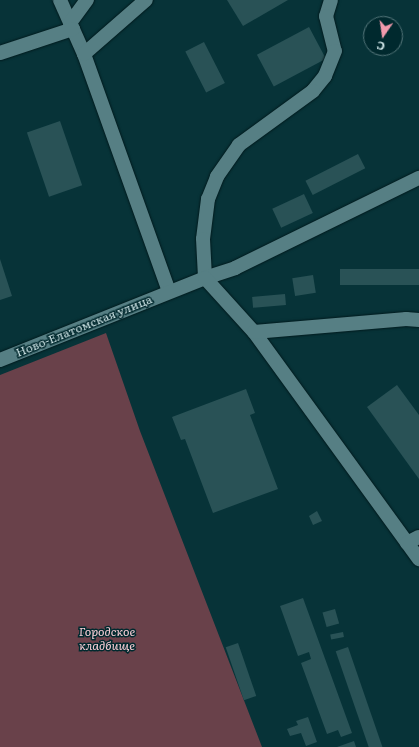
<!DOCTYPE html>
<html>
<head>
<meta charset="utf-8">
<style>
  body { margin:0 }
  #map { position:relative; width:419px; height:747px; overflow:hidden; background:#073338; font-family:Literata,serif }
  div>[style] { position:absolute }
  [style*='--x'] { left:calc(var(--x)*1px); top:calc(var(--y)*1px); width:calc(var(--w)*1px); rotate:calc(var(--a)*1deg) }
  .green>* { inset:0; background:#69414a }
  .building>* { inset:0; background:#295256; transform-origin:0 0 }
  .roads { filter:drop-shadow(0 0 1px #001a1d) drop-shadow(0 0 1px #001a1d) }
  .minor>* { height:14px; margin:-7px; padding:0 7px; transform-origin:7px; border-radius:7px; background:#567f84 }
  span { translate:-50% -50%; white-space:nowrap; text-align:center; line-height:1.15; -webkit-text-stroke:3px #00292e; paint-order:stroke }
  .street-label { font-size:12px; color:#d3e9eb }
  .park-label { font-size:12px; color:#f8cdd5; font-style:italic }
  .north { position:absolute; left:363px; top:16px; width:40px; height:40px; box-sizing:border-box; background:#00292e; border:1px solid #54767a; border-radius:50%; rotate:193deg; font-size:11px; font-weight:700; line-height:16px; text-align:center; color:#d3e9eb }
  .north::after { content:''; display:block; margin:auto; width:14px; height:18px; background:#f29aad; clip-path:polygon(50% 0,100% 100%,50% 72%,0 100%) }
</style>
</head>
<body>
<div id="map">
  <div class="green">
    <i style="clip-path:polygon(106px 333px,140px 431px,262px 747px,0 747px,0 375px)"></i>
  </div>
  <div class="building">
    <i style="clip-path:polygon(227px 0,288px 0,243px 26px)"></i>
    <i style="left:309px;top:27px;width:36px;height:59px;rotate:62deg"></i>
    <i style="left:204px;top:42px;width:46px;height:21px;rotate:63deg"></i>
    <i style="left:60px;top:121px;width:68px;height:35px;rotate:71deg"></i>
    <i style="left:358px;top:154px;width:16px;height:59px;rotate:63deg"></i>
    <i style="left:304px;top:194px;width:21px;height:35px;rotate:65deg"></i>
    <i style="clip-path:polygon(0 259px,12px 296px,0 300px)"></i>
    <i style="left:419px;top:269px;width:16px;height:79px;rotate:90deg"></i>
    <i style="left:313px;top:275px;width:18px;height:21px;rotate:81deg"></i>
    <i style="left:285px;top:294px;width:11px;height:33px;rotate:85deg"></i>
    <i style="clip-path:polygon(397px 385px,419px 415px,419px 479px,367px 407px)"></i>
    <i style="clip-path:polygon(246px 389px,255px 413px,250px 415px,278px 489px,213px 513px,185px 439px,181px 440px,172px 417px)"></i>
    <i style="clip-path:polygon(317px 511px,322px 521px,313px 525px,309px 516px)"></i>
    <i style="clip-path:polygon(303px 598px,352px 733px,341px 737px,338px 730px,327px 734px,301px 663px,311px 659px,309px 652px,298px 656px,280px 606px)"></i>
    <i style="left:335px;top:609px;width:15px;height:13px;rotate:74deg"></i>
    <i style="left:343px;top:632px;width:5px;height:13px;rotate:79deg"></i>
    <i style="left:238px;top:643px;width:56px;height:13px;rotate:71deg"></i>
    <i style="left:348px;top:647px;width:106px;height:13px;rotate:71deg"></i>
    <i style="clip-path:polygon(308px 717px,317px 742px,306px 746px,301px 733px,290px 736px,287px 729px,298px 725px,296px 721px)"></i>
    <i style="clip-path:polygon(354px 741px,356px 747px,337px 747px)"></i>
  </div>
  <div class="roads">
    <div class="minor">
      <i style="--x:60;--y:0;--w:59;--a:66"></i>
      <i style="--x:84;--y:54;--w:252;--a:70.3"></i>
      <i style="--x:331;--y:0;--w:17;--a:107"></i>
      <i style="--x:326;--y:16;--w:36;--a:76"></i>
      <i style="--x:335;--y:51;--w:27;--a:112"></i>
      <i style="--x:325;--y:76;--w:19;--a:129"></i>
      <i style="--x:313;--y:91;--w:92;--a:143.9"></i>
      <i style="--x:239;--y:145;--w:39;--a:125"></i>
      <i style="--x:217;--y:177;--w:24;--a:112"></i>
      <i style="--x:208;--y:199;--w:40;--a:97.1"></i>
      <i style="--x:203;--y:239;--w:39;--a:87"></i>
      <i style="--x:205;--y:278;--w:32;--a:-18"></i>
      <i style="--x:235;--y:268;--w:205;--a:-26.1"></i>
      <i style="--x:70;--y:23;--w:29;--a:-54"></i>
      <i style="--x:0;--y:53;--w:77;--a:-18.2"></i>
      <i style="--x:84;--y:54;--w:82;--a:-41.1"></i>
      <i style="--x:254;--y:332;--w:281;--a:54"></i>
      <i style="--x:0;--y:360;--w:221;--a:-21.8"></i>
      <i style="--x:205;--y:278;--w:73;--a:47.8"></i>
      <i style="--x:254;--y:332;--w:153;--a:-4.9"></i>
      <i style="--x:406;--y:319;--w:13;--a:4"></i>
      <i style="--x:407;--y:543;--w:13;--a:-27"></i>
    </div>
  </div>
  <div class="street-label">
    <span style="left:84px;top:326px;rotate:-22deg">Ново-Елатомская улица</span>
  </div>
  <div class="park-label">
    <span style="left:107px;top:639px">Городское<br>кладбище</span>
  </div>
  <div class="north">С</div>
</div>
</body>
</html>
